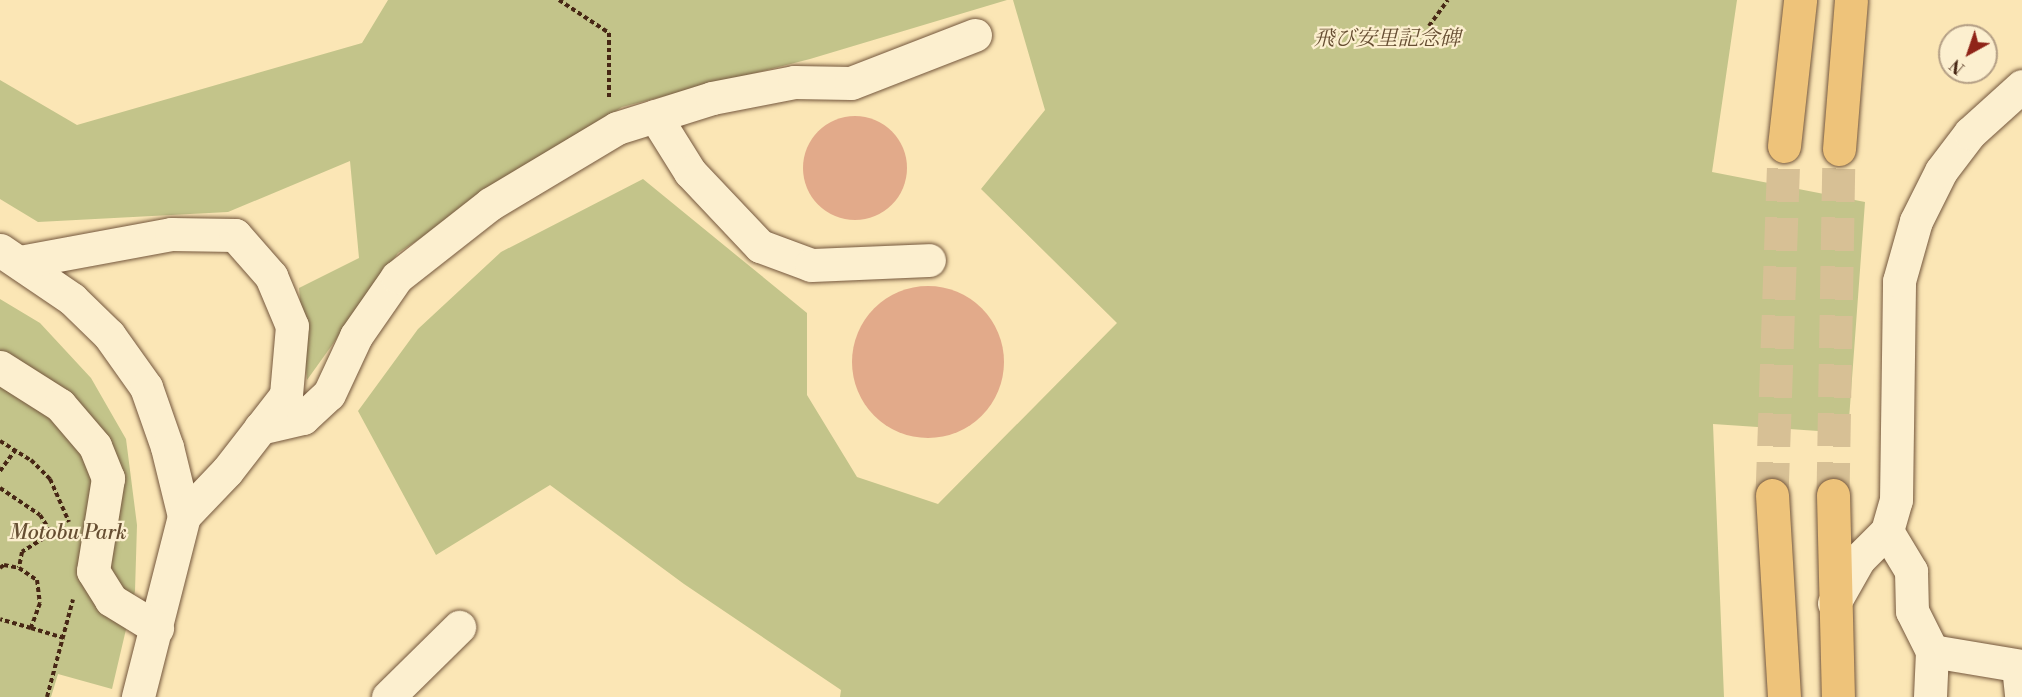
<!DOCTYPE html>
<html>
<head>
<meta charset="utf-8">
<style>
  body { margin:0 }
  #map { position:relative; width:2022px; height:697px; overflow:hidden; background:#fbe6b5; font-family:"Libre Bodoni","Noto Serif JP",serif }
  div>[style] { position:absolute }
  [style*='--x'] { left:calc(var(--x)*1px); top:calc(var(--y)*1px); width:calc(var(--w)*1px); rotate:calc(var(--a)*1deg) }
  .green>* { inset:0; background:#c3c48a }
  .building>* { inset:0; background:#e2aa8a }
  .round { border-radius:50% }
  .highway-tunnel>* { height:33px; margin-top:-16.5px; transform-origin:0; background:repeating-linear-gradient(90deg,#d7c095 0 33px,transparent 0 49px) }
  .path>* { height:4px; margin-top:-2px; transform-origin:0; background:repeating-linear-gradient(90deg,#472715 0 4.5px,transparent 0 7.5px) }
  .roads { filter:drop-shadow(0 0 2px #74573d) drop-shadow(0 0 2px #74573d) }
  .minor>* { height:33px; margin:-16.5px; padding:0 16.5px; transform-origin:16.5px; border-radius:16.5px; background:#fcefcf }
  .highway>* { height:33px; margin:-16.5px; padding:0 16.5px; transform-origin:16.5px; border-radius:16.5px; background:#eec37a }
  span { translate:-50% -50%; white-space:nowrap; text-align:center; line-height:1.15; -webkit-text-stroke:4.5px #fcefcf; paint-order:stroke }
  .park-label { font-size:21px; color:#664e32; font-style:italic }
  .north { position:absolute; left:1938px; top:24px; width:60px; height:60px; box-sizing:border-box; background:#fcefcf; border:2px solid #b49f85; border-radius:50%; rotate:220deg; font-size:16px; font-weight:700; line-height:24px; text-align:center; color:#472715 }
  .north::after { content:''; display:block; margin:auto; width:21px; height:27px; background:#8f2418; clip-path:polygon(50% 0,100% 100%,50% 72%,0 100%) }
</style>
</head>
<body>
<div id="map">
  <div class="green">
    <i style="clip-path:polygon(388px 0,1007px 0,810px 59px,622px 107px,398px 253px,307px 380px,299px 288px,359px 258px,350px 161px,228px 212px,38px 222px,0 199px,0 80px,77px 125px,362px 43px)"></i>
    <i style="clip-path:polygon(1013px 0,1737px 0,1712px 172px,1865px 202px,1848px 433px,1713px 424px,1724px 697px,840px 697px,841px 690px,684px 584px,550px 485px,436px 555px,358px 411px,418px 329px,501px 252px,643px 179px,807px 313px,807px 395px,857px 477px,938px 504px,1117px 323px,981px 189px,1045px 110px)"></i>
    <i style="clip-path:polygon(0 299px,40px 323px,91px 378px,126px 439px,137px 525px,135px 591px,112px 689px,58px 674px,51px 697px,0 697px)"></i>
  </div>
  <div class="building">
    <i class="round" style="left:803px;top:116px;width:104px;height:104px"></i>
    <i class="round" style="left:852px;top:286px;width:152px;height:152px"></i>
  </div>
  <div class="highway-tunnel">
    <i style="--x:1772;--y:495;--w:349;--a:-88"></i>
    <i style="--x:1833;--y:495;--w:346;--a:-89"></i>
  </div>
  <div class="path">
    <i style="--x:559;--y:0;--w:60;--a:33.4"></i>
    <i style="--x:609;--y:33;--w:65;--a:90"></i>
    <i style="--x:1429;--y:26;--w:32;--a:-54"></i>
    <i style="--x:0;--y:441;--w:36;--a:32"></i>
    <i style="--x:31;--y:460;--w:27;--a:45"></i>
    <i style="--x:50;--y:479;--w:47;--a:66.2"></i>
    <i style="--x:0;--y:471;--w:26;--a:-54"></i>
    <i style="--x:0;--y:488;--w:48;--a:34"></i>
    <i style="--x:40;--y:515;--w:17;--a:57"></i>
    <i style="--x:49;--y:529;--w:10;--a:119"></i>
    <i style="--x:44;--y:538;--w:26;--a:148"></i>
    <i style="--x:22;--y:552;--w:16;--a:101"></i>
    <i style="--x:0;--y:568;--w:5;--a:-37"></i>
    <i style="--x:4;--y:565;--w:15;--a:11"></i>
    <i style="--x:19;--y:568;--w:22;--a:34"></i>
    <i style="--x:37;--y:580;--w:23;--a:83"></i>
    <i style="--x:40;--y:603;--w:27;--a:110"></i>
    <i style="--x:31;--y:628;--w:32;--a:-164"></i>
    <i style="--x:31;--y:628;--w:34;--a:17"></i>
    <i style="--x:47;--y:697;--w:101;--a:-75.1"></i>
  </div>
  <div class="roads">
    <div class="minor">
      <i style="--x:655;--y:116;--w:66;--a:58"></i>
      <i style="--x:690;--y:172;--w:102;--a:46.6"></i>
      <i style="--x:760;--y:246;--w:54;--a:20.4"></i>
      <i style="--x:811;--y:265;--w:118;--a:-2.4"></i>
      <i style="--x:0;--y:250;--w:87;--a:34.2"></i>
      <i style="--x:72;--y:299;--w:52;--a:44.2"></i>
      <i style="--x:109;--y:335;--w:64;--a:54.6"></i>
      <i style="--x:146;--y:387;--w:64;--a:70.7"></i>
      <i style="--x:167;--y:447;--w:71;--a:76.2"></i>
      <i style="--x:184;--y:516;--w:187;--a:104.3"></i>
      <i style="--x:20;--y:262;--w:154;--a:-10.5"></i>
      <i style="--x:171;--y:234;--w:64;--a:0.9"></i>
      <i style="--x:235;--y:235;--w:55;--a:48.7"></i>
      <i style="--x:271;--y:276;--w:54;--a:67.2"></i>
      <i style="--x:292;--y:326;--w:69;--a:95"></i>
      <i style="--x:286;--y:395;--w:96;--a:127.8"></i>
      <i style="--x:227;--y:471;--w:62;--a:133.7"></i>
      <i style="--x:0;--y:367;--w:71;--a:32.3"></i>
      <i style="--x:60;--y:405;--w:54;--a:49.5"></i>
      <i style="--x:95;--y:446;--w:35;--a:68"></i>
      <i style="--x:108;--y:478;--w:94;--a:99.2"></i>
      <i style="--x:93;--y:571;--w:34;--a:58"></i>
      <i style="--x:111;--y:600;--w:54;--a:31.3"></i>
      <i style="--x:260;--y:428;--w:44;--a:-13.1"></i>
      <i style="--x:303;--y:418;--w:35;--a:-43"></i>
      <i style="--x:329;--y:394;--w:64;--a:-65"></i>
      <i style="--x:356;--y:336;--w:72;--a:-55.2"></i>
      <i style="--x:397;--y:277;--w:118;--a:-38.1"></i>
      <i style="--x:490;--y:204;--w:148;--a:-30.9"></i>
      <i style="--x:617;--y:128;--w:100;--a:-17.5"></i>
      <i style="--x:712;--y:98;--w:84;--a:-11"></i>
      <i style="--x:794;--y:82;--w:57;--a:1"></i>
      <i style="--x:851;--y:83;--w:133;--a:-21.2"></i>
      <i style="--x:1887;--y:531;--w:47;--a:59"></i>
      <i style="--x:1911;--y:571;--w:40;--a:88.6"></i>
      <i style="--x:1912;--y:611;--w:45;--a:63.4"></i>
      <i style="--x:1932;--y:651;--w:46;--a:92.5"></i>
      <i style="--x:1834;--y:603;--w:51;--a:-60.4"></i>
      <i style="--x:1859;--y:559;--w:40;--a:-45"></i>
      <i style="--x:1887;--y:531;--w:32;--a:-74"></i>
      <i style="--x:1896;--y:500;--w:219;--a:-89.2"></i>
      <i style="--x:1899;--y:281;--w:62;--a:-74.2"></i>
      <i style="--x:1916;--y:221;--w:56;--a:-63.4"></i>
      <i style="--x:1941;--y:171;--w:48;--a:-52.7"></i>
      <i style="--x:1970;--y:133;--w:70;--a:-42.1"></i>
      <i style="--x:1932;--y:651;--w:91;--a:9.5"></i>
      <i style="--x:2018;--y:666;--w:31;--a:84"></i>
      <i style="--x:388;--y:697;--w:100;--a:-44.6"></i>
    </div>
    <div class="highway">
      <i style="--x:1784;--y:146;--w:147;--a:-83.7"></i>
      <i style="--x:1839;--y:149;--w:149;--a:-85.4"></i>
      <i style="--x:1772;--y:495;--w:202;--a:86.6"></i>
      <i style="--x:1833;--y:495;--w:202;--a:88.6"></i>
    </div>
  </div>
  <div class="park-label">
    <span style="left:1387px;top:39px">飛び安里記念碑</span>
    <span style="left:68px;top:533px">Motobu Park</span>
  </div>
  <div class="north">N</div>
</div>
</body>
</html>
